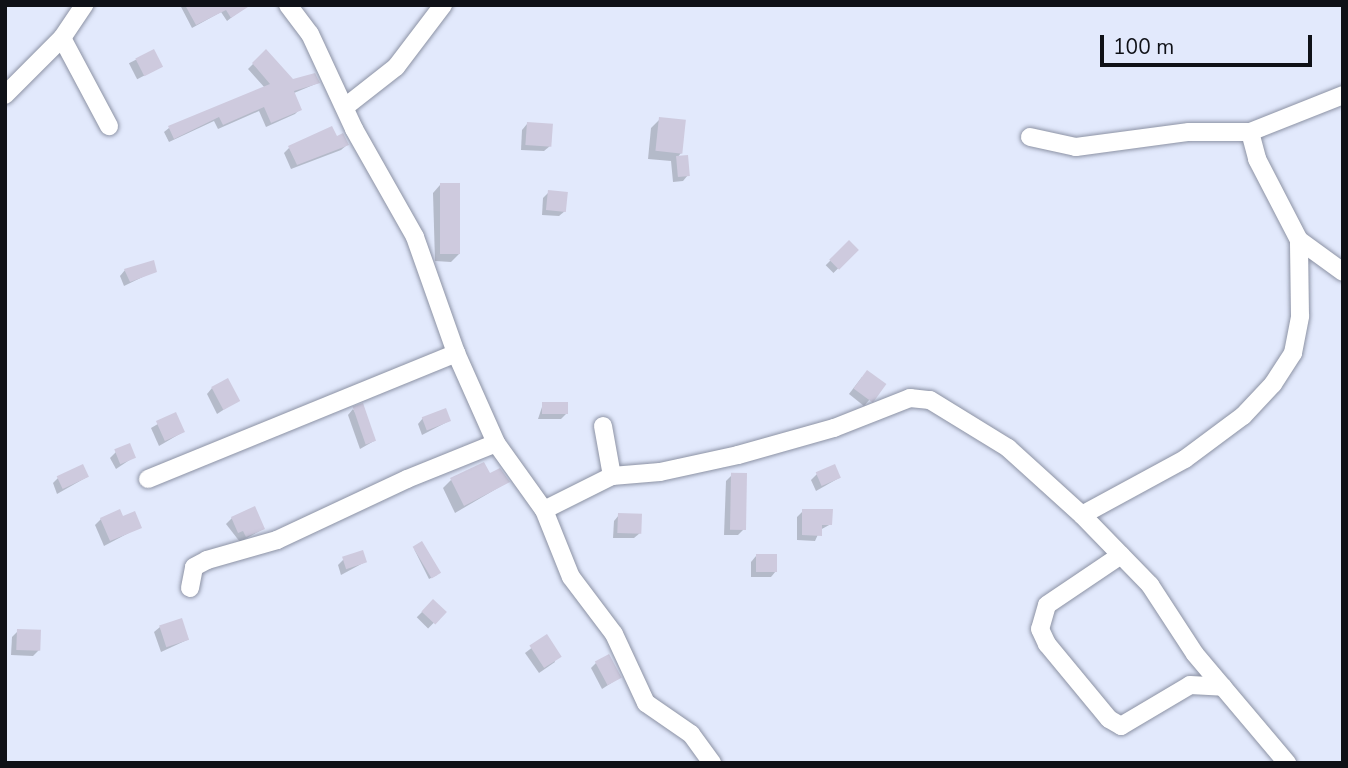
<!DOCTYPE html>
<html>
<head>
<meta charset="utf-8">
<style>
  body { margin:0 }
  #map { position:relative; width:1348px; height:768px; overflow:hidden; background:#e2e9fc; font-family:"Nunito Sans",sans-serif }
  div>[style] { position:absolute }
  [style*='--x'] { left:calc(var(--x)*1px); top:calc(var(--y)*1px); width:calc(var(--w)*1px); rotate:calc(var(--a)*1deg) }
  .shadow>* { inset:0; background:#0003; transform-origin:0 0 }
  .building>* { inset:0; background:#cecade; transform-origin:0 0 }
  .roads { filter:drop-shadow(0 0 2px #8c92a4) drop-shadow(0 0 2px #8c92a4) }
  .minor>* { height:18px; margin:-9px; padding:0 9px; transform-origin:9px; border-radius:9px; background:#fff }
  span { translate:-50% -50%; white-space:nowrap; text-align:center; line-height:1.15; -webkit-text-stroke:5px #e2e9fc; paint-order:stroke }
  .frame { position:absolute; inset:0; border:7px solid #0f1117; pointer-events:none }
  .scale { position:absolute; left:1100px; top:35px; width:212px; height:32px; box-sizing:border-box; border:4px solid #0f1117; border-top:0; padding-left:9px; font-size:21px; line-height:24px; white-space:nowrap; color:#0f1117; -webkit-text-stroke:5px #e2e9fc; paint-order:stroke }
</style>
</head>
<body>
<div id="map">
  <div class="shadow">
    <i style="clip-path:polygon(180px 5px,236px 5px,240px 11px,227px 21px,221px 12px,192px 28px)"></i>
    <i style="left:153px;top:51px;width:18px;height:27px;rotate:63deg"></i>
    <i style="clip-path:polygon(266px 51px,292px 81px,318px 83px,294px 93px,300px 109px,295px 114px,266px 127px,259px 111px,218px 129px,214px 121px,169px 142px,164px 132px,169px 128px,265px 88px,248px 69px)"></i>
    <i style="clip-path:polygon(660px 119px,681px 153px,677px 158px,688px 175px,683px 181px,673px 182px,671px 161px,648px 159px,651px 128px)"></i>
    <i style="clip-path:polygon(527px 124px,550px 146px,544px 151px,521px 150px,522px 130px)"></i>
    <i style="clip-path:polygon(337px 138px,347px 145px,341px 150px,291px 169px,284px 153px,289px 148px)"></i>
    <i style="clip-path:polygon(440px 185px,459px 254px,451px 262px,435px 261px,433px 193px)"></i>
    <i style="clip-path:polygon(549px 192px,565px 211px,559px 216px,542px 215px,543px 198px)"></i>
    <i style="left:849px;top:242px;width:11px;height:33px;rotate:45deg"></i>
    <i style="clip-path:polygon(125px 270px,155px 271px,124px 286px,120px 276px)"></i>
    <i style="clip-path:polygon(862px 377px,883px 384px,864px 406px,849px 394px)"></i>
    <i style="clip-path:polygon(212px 388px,237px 401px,217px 414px,207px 394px)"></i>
    <i style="clip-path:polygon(543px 404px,567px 413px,561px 419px,538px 419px)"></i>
    <i style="clip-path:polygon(353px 409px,374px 441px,360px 449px,348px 415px)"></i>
    <i style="clip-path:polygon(175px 414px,183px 432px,159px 446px,151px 428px)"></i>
    <i style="clip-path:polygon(423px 418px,449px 421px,422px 435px,418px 424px)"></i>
    <i style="clip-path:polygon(116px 452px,134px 457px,116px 469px,110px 458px)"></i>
    <i style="clip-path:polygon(817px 474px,839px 478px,816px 491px,811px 480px)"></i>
    <i style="clip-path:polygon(732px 475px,744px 529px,738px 535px,724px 535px,726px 481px)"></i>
    <i style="clip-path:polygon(489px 476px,508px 482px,455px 513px,443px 488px,451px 480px)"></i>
    <i style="clip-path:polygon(87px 477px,57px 494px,53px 483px,58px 478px)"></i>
    <i style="clip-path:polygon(803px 511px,831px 524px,820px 530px,815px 541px,797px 540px,797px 517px)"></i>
    <i style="clip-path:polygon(619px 515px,640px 533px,634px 538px,613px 538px,614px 521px)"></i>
    <i style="clip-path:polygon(232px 518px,263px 529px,240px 542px,226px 524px)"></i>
    <i style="clip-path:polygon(101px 519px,122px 519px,140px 527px,104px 546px,95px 525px)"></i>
    <i style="clip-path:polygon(414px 549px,437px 575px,429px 579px)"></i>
    <i style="clip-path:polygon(756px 556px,776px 571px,771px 577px,751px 577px,751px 562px)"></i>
    <i style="clip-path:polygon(343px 560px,365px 562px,341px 575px,338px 565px)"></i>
    <i style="left:433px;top:601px;width:16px;height:23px;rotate:45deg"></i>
    <i style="clip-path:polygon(160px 627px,187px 640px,161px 652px,154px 632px)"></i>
    <i style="clip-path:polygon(18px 631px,39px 650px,33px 656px,11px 655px,12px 637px)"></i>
    <i style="clip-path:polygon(546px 637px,555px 662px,539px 673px,525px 653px)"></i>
    <i style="clip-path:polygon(596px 663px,619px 678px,602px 689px,591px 668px)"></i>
  </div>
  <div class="building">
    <i style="clip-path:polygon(185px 5px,251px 5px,231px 18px,226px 10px,196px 25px)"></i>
    <i style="left:154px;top:49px;width:20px;height:21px;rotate:63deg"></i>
    <i style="clip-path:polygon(266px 49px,293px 79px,315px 73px,320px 83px,294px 91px,302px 110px,271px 123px,264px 107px,223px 125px,219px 117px,174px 139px,168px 126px,270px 84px,252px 63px)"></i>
    <i style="left:659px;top:117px;width:27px;height:34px;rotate:6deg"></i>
    <i style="left:527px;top:122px;width:26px;height:23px;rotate:4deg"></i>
    <i style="clip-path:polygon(332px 126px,337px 136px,343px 133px,349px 145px,297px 165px,288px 146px)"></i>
    <i style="left:688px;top:155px;width:21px;height:12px;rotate:85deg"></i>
    <i style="left:440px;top:183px;width:20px;height:71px"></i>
    <i style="left:548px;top:190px;width:20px;height:20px;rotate:6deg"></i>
    <i style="left:849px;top:240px;width:14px;height:28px;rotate:45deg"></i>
    <i style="clip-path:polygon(154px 260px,157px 272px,130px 282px,124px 269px)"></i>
    <i style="left:867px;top:370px;width:24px;height:23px;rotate:36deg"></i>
    <i style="left:228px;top:378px;width:26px;height:19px;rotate:62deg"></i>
    <i style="left:568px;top:402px;width:12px;height:26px;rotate:90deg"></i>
    <i style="left:363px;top:403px;width:40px;height:11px;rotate:71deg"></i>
    <i style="left:446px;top:408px;width:14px;height:26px;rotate:69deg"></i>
    <i style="left:176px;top:412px;width:22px;height:22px;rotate:66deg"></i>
    <i style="left:130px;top:443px;width:16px;height:17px;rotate:68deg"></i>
    <i style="clip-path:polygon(484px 462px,490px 473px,500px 468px,510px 482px,464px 506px,450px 478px)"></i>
    <i style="left:83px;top:464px;width:14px;height:29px;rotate:65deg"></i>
    <i style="left:835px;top:464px;width:15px;height:21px;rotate:67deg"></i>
    <i style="left:747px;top:473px;width:57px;height:16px;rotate:91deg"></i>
    <i style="clip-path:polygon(255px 506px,265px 529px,246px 537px,243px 531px,238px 533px,231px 517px)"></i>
    <i style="clip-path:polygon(120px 509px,123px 516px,135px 511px,142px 528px,110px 541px,100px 518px)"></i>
    <i style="clip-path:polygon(802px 509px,833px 509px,832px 525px,822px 525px,822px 536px,802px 535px)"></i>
    <i style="left:618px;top:513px;width:24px;height:20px;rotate:2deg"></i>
    <i style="left:422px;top:541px;width:37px;height:11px;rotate:59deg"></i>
    <i style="left:363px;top:550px;width:13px;height:22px;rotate:72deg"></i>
    <i style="left:756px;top:554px;width:21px;height:18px"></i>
    <i style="left:433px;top:599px;width:19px;height:17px;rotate:43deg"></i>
    <i style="left:182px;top:618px;width:23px;height:24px;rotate:72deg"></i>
    <i style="left:17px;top:629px;width:24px;height:21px;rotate:2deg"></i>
    <i style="left:547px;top:634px;width:27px;height:21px;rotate:57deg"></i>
    <i style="left:609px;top:654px;width:27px;height:16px;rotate:62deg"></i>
  </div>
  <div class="roads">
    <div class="minor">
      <i style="--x:288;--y:5;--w:36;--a:53"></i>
      <i style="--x:310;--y:34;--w:105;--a:65.1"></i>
      <i style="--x:354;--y:129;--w:124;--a:60.5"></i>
      <i style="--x:415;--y:237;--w:123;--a:70.5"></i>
      <i style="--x:456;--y:353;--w:98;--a:66"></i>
      <i style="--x:496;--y:443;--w:82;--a:54.4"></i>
      <i style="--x:544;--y:510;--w:72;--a:68.1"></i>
      <i style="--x:571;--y:577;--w:71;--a:53"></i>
      <i style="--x:614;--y:634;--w:76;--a:65.1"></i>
      <i style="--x:646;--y:703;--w:55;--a:34.6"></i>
      <i style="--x:691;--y:734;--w:36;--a:54"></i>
      <i style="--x:62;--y:38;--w:100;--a:61.9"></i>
      <i style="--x:5;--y:95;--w:81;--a:-45"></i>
      <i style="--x:62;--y:38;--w:40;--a:-56"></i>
      <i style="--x:345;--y:107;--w:65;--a:-38.1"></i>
      <i style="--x:396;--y:67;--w:78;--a:-52.8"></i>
      <i style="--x:1250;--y:132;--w:28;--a:75"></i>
      <i style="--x:1257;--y:159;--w:91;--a:62.6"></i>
      <i style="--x:1299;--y:240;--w:54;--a:36"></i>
      <i style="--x:1030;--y:137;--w:47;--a:12.3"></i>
      <i style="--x:1076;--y:147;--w:114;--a:-7.6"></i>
      <i style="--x:1189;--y:132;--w:61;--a:0"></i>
      <i style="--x:1250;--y:132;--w:100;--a:-21.7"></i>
      <i style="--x:603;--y:426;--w:51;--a:79.8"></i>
      <i style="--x:148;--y:479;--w:333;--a:-22.2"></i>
      <i style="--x:544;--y:510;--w:76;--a:-26.6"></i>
      <i style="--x:612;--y:476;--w:48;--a:-4.8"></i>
      <i style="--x:660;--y:472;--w:80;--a:-12.3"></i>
      <i style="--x:738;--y:455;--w:100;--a:-15.7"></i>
      <i style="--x:834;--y:428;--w:82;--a:-21.5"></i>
      <i style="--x:910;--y:398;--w:20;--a:6"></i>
      <i style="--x:930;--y:400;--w:92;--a:31.6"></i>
      <i style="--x:1008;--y:448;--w:100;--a:42.2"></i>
      <i style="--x:1082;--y:515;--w:98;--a:45.8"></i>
      <i style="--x:1150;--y:585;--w:82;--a:56.9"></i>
      <i style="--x:1195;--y:654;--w:143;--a:49.8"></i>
      <i style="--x:1082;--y:515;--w:117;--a:-28.5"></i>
      <i style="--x:1185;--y:459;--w:72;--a:-36.6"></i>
      <i style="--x:1243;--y:416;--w:44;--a:-46.8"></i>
      <i style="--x:1273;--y:384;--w:37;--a:-57"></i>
      <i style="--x:1293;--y:353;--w:38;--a:-79"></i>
      <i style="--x:1300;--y:316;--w:76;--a:-90.8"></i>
      <i style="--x:1121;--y:555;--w:89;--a:146"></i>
      <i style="--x:1047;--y:605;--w:25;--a:106"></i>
      <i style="--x:1040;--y:629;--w:17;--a:65"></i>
      <i style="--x:1047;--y:644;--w:97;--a:50.4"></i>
      <i style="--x:1109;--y:719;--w:14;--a:30"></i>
      <i style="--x:1121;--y:726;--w:80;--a:-30.7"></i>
      <i style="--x:1190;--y:685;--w:33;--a:3"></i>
      <i style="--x:190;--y:588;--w:21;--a:-79"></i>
      <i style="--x:194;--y:567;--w:15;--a:-28"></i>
      <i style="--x:207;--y:560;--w:73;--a:-15.9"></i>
      <i style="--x:277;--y:540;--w:144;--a:-25.1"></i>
      <i style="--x:407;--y:479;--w:96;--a:-22"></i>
    </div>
  </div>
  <div class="frame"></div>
  <div class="scale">100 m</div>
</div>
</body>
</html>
